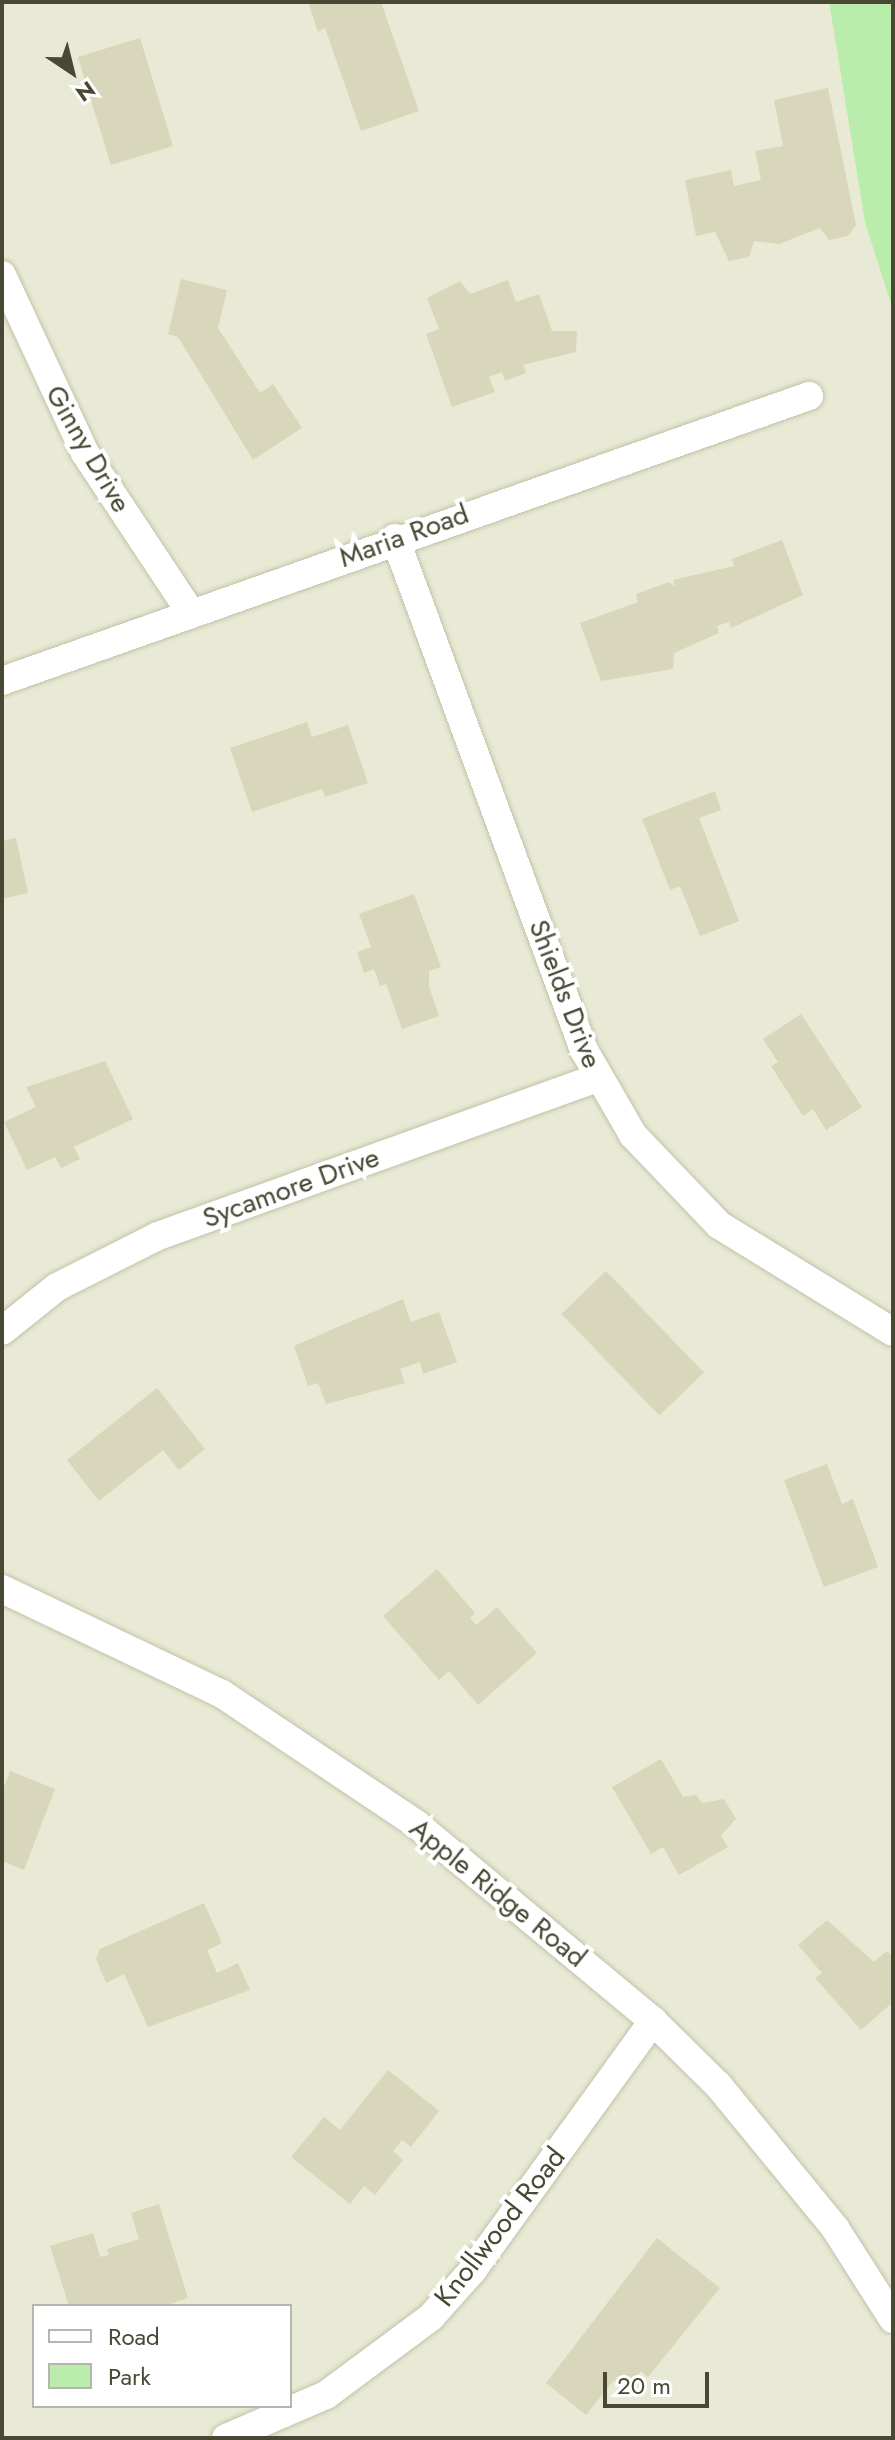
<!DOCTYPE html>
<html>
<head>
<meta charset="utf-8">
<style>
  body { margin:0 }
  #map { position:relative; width:895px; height:2440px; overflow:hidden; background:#f5f5e7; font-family:Jost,sans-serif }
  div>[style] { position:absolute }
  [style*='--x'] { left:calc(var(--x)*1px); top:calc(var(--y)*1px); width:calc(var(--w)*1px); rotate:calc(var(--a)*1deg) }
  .residential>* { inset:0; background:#e9ead5 }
  .green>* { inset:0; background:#baedac }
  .building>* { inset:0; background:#d8d6bb; transform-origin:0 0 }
  .roads { filter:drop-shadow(0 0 2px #c2c2a9) drop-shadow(0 0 2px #c2c2a9) }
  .minor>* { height:28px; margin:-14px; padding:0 14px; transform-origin:14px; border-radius:14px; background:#fff }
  span { translate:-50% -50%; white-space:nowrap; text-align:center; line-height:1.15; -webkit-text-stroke:8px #fff; paint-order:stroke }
  .street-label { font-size:28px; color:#494835 }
  .frame { position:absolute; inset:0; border:4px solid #494835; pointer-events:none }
  .legend { position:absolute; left:32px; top:2304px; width:260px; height:104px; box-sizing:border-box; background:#fff; border:2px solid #b6b6ae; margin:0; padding:10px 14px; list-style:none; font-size:24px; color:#494835 }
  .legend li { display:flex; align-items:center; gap:16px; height:40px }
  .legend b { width:40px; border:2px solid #b6b6ae }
  .north { position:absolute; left:32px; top:32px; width:80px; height:80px; -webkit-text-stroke:6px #fff; paint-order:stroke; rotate:145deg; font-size:22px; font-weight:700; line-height:32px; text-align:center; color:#494835 }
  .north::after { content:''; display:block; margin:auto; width:28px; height:36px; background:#494835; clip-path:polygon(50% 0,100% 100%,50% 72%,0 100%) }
  .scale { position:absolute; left:603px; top:2372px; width:106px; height:36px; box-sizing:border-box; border:4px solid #494835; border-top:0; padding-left:10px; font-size:24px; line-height:28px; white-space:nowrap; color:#494835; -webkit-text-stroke:6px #fff; paint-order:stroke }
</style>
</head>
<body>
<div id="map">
  <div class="residential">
    <i style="clip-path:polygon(evenodd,2px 2px,829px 2px,865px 223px,893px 310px,893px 2438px,2px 2438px,2px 2px,34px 2306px,290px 2306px,290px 2406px,34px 2406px,34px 2306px)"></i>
  </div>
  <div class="green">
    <i style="clip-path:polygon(829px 2px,893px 2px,893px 310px,865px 223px)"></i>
  </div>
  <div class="building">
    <i style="clip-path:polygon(308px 2px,381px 2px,419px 111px,361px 131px,325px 28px,318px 32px)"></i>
    <i style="left:140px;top:38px;width:113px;height:65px;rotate:73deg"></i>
    <i style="clip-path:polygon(828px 88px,856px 225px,848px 236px,829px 240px,820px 228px,779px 244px,754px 241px,749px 257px,729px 261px,715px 232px,696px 236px,685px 180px,731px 170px,734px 186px,761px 180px,755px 151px,783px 146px,774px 100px)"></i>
    <i style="clip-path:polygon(181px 279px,227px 290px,218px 328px,260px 393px,273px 384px,302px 428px,253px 460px,178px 337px,168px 334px)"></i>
    <i style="clip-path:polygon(508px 280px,516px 302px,539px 294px,552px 331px,577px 331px,576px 352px,523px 365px,526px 373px,505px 381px,502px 372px,489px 377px,495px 392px,452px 407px,426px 334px,439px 329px,427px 298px,460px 281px,470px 294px)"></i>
    <i style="clip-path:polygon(782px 540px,803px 595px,731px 628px,729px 622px,717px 626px,719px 633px,674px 653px,673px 669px,601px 681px,580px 623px,638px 602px,636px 594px,669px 582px,675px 587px,673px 580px,734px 566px,732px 559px)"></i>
    <i style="clip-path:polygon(307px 722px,312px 737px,348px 725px,368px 783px,325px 797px,322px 789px,252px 812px,230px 748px)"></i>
    <i style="clip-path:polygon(715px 791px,721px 810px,699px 818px,739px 921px,700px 936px,680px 886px,670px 890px,642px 819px)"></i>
    <i style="clip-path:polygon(16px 838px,28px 893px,2px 899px,2px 841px)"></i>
    <i style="clip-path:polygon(414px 894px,441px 967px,429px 971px,429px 987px,439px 1016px,402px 1029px,386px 984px,380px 986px,374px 969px,364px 973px,357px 952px,371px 947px,359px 914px)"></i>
    <i style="clip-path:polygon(801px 1014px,862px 1107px,826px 1130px,813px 1109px,803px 1116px,771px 1066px,778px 1062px,763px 1039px)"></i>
    <i style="clip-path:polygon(105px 1061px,133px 1119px,74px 1147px,80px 1159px,61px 1168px,55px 1157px,27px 1170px,4px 1122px,36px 1107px,26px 1087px)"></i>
    <i style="left:606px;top:1271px;width:141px;height:62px;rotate:46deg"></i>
    <i style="clip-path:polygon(403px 1299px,411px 1322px,439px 1312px,457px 1362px,423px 1374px,420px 1362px,400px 1369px,405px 1383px,326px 1404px,318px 1383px,308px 1386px,294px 1346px)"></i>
    <i style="clip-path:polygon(157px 1388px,205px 1449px,179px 1470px,163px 1450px,99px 1501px,67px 1460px)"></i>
    <i style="clip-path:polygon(827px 1464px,842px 1504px,853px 1499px,878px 1567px,824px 1587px,784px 1480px)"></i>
    <i style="clip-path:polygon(437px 1569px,475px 1613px,470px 1618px,476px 1625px,497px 1607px,537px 1653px,478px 1705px,449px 1671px,439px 1680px,383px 1616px)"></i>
    <i style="clip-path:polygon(661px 1759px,683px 1797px,696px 1795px,702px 1803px,724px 1799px,736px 1819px,721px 1835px,728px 1847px,679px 1875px,663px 1847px,651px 1854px,612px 1787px)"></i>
    <i style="clip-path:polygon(10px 1771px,55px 1789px,24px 1870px,2px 1861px,2px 1792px)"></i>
    <i style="clip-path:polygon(204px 1903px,222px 1943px,207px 1950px,217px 1973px,238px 1963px,250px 1990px,148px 2027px,124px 1974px,106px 1983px,96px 1959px,100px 1949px)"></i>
    <i style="clip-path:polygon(827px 1920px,874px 1962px,887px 1951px,893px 1958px,893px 2002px,861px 2030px,815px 1978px,822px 1973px,798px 1945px)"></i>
    <i style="clip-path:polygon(388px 2070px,439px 2111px,411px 2147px,402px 2140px,393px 2151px,403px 2160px,375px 2195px,364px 2186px,350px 2204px,291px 2157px,324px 2117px,340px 2130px)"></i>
    <i style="clip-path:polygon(159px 2204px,188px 2298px,164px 2306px,69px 2306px,50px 2246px,93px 2233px,100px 2257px,109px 2255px,107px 2249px,139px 2239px,131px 2213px)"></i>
    <i style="clip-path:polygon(657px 2238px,720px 2288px,648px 2377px,641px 2371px,626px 2389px,614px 2380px,586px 2415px,546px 2383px)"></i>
  </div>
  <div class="roads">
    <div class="minor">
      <i style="--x:2;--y:275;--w:196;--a:65"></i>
      <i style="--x:85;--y:453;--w:192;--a:56.5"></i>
      <i style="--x:395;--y:538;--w:546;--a:69.74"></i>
      <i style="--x:584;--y:1050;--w:98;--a:60"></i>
      <i style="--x:633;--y:1135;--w:124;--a:46.3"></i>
      <i style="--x:719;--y:1225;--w:204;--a:31.6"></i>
      <i style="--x:2;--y:681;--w:856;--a:-19.45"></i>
      <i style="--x:2;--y:1331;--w:70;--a:-38.7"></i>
      <i style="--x:57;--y:1287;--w:113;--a:-26.8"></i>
      <i style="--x:158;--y:1236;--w:468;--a:-19.8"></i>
      <i style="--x:2;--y:1589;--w:244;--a:25.5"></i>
      <i style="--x:222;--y:1694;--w:234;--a:33.8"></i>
      <i style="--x:416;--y:1824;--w:308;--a:39.7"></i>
      <i style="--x:653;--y:2021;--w:91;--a:44.6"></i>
      <i style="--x:718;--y:2085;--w:185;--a:50.7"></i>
      <i style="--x:835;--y:2228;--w:108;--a:57.5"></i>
      <i style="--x:226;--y:2438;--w:109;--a:-23.3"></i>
      <i style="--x:326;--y:2395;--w:131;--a:-36.6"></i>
      <i style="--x:431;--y:2317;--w:62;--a:-48.3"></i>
      <i style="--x:472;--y:2271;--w:309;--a:-54.1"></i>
    </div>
  </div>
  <div class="street-label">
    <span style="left:88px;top:449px;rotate:60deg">Ginny Drive</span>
    <span style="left:404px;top:536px;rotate:-20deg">Maria Road</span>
    <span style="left:565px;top:994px;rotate:69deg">Shields Drive</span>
    <span style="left:291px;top:1188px;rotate:-20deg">Sycamore Drive</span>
    <span style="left:498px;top:1893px;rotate:39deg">Apple Ridge Road</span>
    <span style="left:500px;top:2227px;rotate:-52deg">Knollwood Road</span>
  </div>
  <div class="frame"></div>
  <ul class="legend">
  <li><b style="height:10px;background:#fff"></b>Road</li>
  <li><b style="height:22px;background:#baedac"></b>Park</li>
  </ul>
  <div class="north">N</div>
  <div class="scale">20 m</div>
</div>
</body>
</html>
